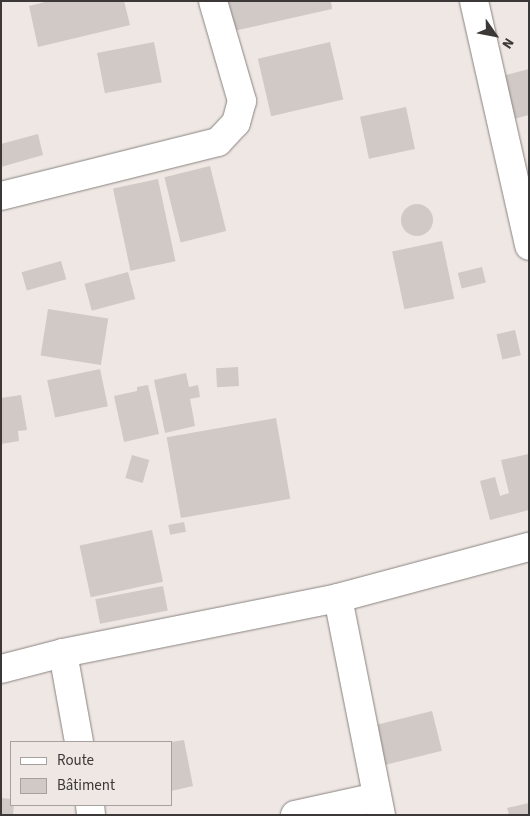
<!DOCTYPE html>
<html>
<head>
<meta charset="utf-8">
<style>
  body { margin:0 }
  #map { position:relative; width:530px; height:816px; overflow:hidden; background:#eee7e3; font-family:"Source Sans 3",sans-serif }
  div>[style] { position:absolute }
  [style*='--x'] { left:calc(var(--x)*1px); top:calc(var(--y)*1px); width:calc(var(--w)*1px); rotate:calc(var(--a)*1deg) }
  .building>* { inset:0; background:#d0c9c5; transform-origin:0 0 }
  .round { border-radius:50% }
  .roads { filter:drop-shadow(0 0 1px #8a8380) drop-shadow(0 0 1px #8a8380) }
  .minor>* { height:28px; margin:-14px; padding:0 14px; transform-origin:14px; border-radius:14px; background:#fff }
  span { translate:-50% -50%; white-space:nowrap; text-align:center; line-height:1.15; -webkit-text-stroke:5px #eee7e3; paint-order:stroke }
  .frame { position:absolute; inset:0; border:2px solid #3b3837; pointer-events:none }
  .legend { position:absolute; left:10px; top:741px; width:162px; height:65px; box-sizing:border-box; background:#eee7e3; border:1px solid #a6a19e; margin:0; padding:6px 9px; list-style:none; font-size:15px; color:#3b3837 }
  .legend li { display:flex; align-items:center; gap:10px; height:25px }
  .legend b { width:25px; border:1px solid #a6a19e }
  .north { position:absolute; left:470px; top:10px; width:50px; height:50px; -webkit-text-stroke:4px #eee7e3; paint-order:stroke; rotate:123deg; font-size:14px; font-weight:700; line-height:20px; text-align:center; color:#3b3837 }
  .north::after { content:''; display:block; margin:auto; width:18px; height:22px; background:#3b3837; clip-path:polygon(50% 0,100% 100%,50% 72%,0 100%) }
</style>
</head>
<body>
<div id="map">
  <div class="building">
    <i style="clip-path:polygon(49px 1px,124px 1px,130px 25px,38px 47px,29px 6px)"></i>
    <i style="clip-path:polygon(218px 1px,331px 1px,332px 9px,225px 33px)"></i>
    <i style="left:154px;top:42px;width:41px;height:58px;rotate:79deg"></i>
    <i style="left:330px;top:42px;width:59px;height:74px;rotate:77deg"></i>
    <i style="clip-path:polygon(529px 69px,529px 115px,506px 121px,495px 78px)"></i>
    <i style="left:406px;top:107px;width:43px;height:47px;rotate:78deg"></i>
    <i style="clip-path:polygon(38px 134px,43px 155px,1px 167px,1px 144px)"></i>
    <i style="left:210px;top:166px;width:67px;height:47px;rotate:76deg"></i>
    <i style="left:158px;top:179px;width:84px;height:46px;rotate:78deg"></i>
    <i class="round" style="left:401px;top:204px;width:32px;height:32px"></i>
    <i style="left:442px;top:241px;width:59px;height:51px;rotate:78deg"></i>
    <i style="left:61px;top:261px;width:19px;height:41px;rotate:74deg"></i>
    <i style="left:482px;top:267px;width:16px;height:25px;rotate:76deg"></i>
    <i style="left:128px;top:272px;width:28px;height:45px;rotate:75deg"></i>
    <i style="left:48px;top:309px;width:61px;height:47px;rotate:9deg"></i>
    <i style="left:515px;top:330px;width:26px;height:19px;rotate:77deg"></i>
    <i style="left:238px;top:367px;width:19px;height:22px;rotate:87deg"></i>
    <i style="left:100px;top:369px;width:38px;height:54px;rotate:78deg"></i>
    <i style="clip-path:polygon(186px 373px,189px 387px,198px 385px,200px 397px,190px 399px,195px 426px,165px 433px,154px 380px)"></i>
    <i style="clip-path:polygon(148px 385px,159px 434px,124px 442px,114px 396px,137px 391px,137px 387px)"></i>
    <i style="clip-path:polygon(21px 395px,27px 430px,18px 431px,19px 441px,1px 444px,1px 398px)"></i>
    <i style="left:276px;top:418px;width:82px;height:111px;rotate:80deg"></i>
    <i style="clip-path:polygon(529px 454px,529px 510px,490px 520px,480px 481px,495px 477px,500px 496px,509px 493px,501px 460px)"></i>
    <i style="left:132px;top:455px;width:18px;height:24px;rotate:16deg"></i>
    <i style="left:184px;top:522px;width:10px;height:16px;rotate:79deg"></i>
    <i style="left:152px;top:530px;width:53px;height:74px;rotate:78deg"></i>
    <i style="left:163px;top:586px;width:25px;height:69px;rotate:79deg"></i>
    <i style="left:432px;top:711px;width:41px;height:62px;rotate:76deg"></i>
    <i style="clip-path:polygon(184px 740px,193px 786px,171px 791px,171px 742px)"></i>
    <i style="clip-path:polygon(1px 798px,11px 799px,11px 805px,14px 805px,13px 815px,1px 815px)"></i>
    <i style="clip-path:polygon(529px 803px,529px 815px,509px 815px,507px 808px)"></i>
  </div>
  <div class="roads">
    <div class="minor">
      <i style="--x:474;--y:1;--w:251;--a:77.3"></i>
      <i style="--x:1;--y:196;--w:224;--a:-14"></i>
      <i style="--x:218;--y:142;--w:26;--a:-47"></i>
      <i style="--x:236;--y:123;--w:23;--a:-75"></i>
      <i style="--x:242;--y:101;--w:104;--a:-106.2"></i>
      <i style="--x:338;--y:598;--w:221;--a:78.8"></i>
      <i style="--x:63;--y:653;--w:90;--a:79.8"></i>
      <i style="--x:1;--y:669;--w:64;--a:-14.5"></i>
      <i style="--x:63;--y:653;--w:280;--a:-11.3"></i>
      <i style="--x:338;--y:598;--w:198;--a:-15"></i>
      <i style="--x:90;--y:805;--w:10;--a:84"></i>
      <i style="--x:295;--y:815;--w:84;--a:-12.4"></i>
    </div>
  </div>
  <div class="frame"></div>
  <ul class="legend">
  <li><b style="height:6px;background:#fff"></b>Route</li>
  <li><b style="height:14px;background:#d0c9c5"></b>Bâtiment</li>
  </ul>
  <div class="north">N</div>
</div>
</body>
</html>
